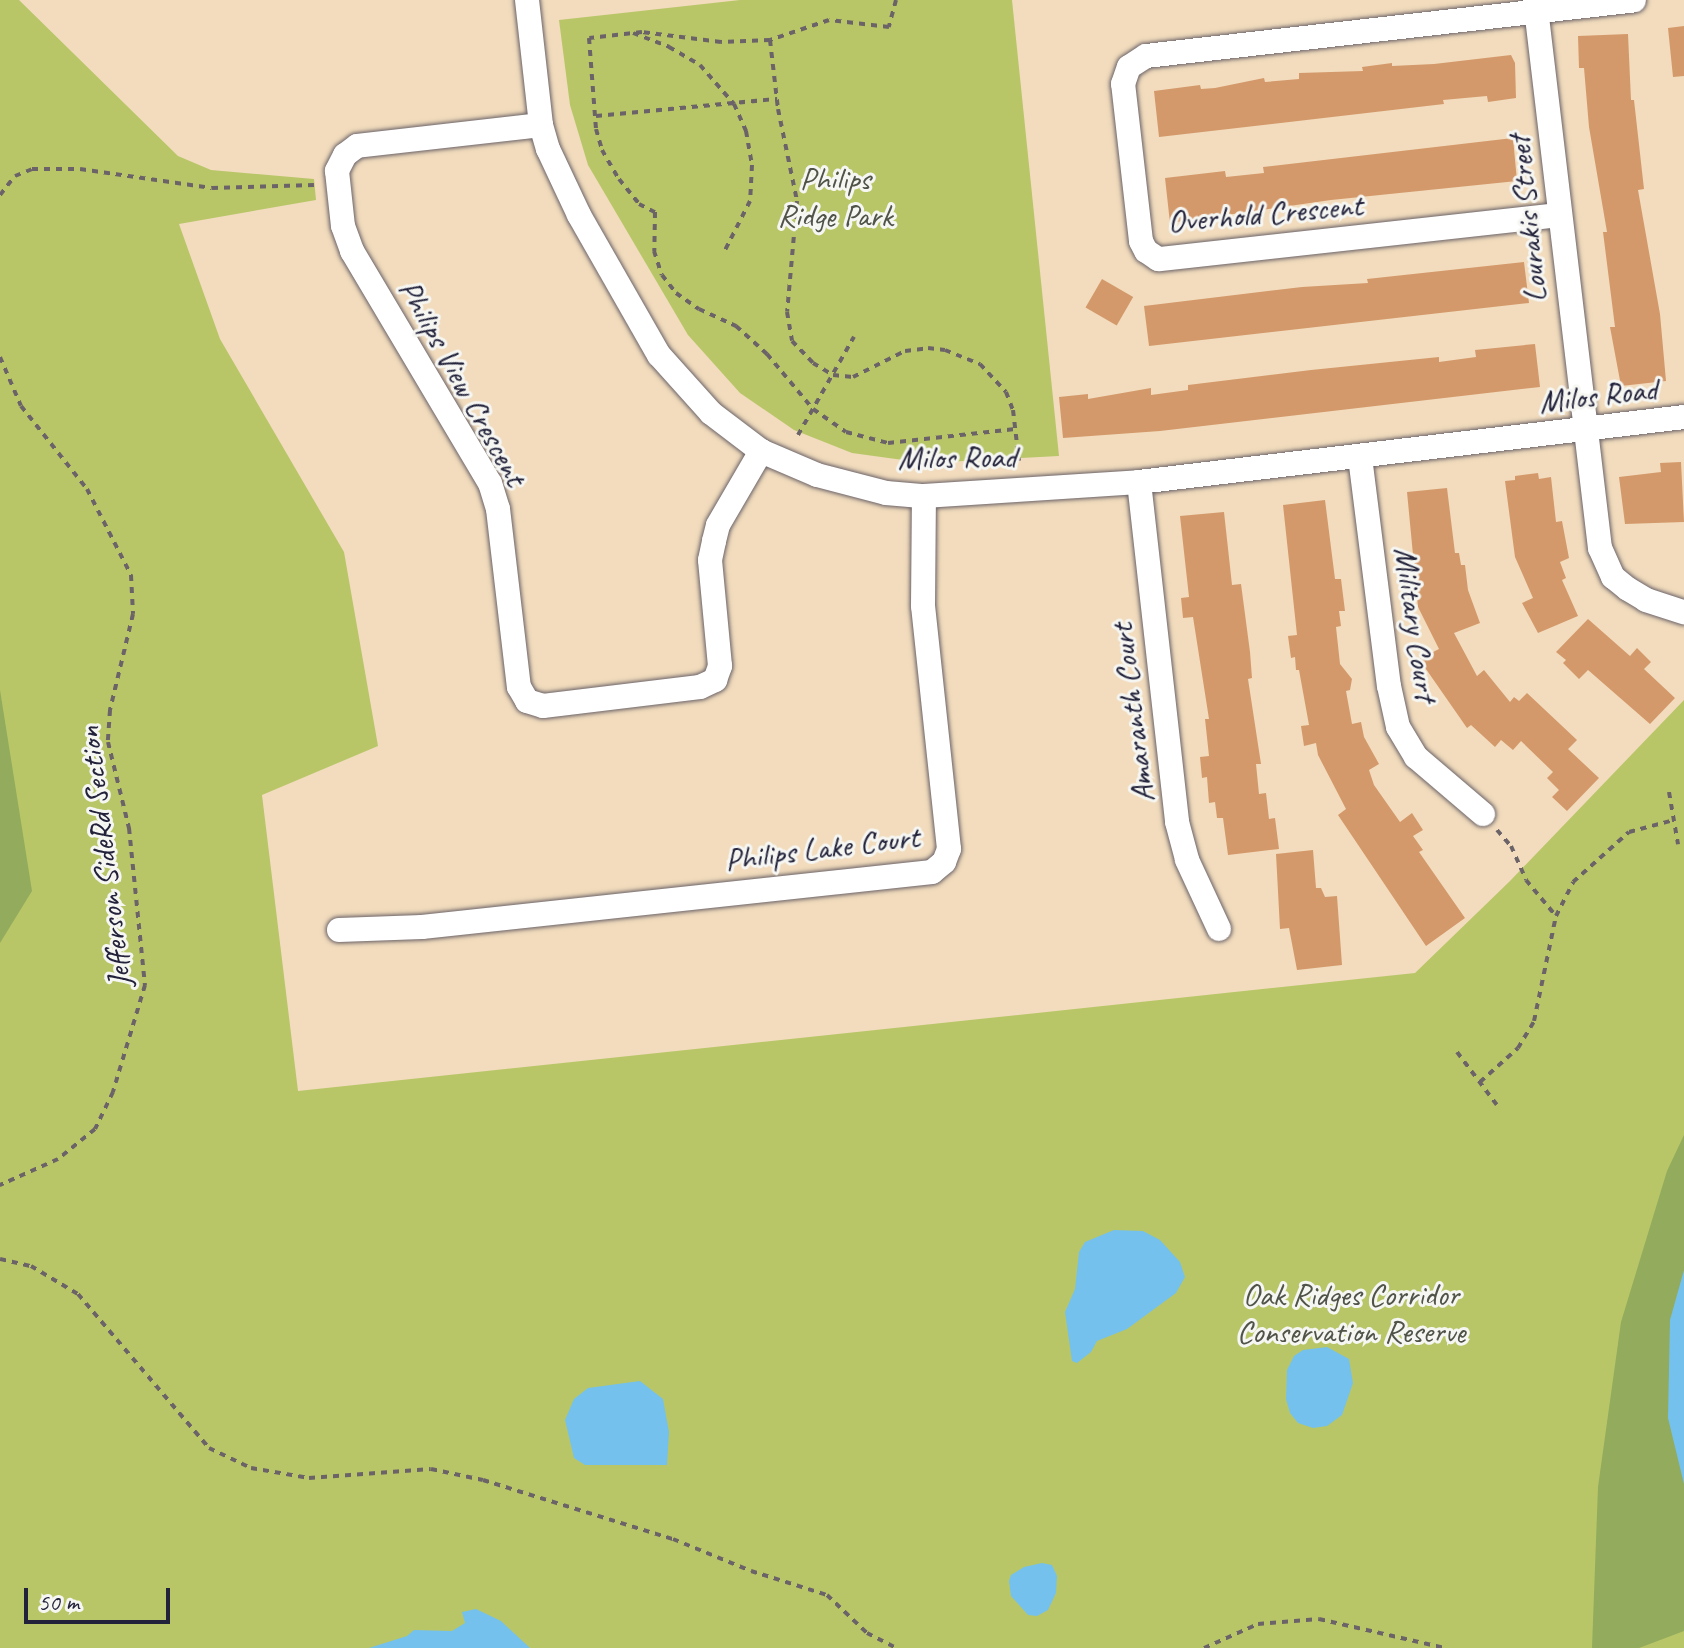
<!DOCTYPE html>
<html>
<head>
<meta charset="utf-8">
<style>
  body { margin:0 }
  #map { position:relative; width:1684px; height:1648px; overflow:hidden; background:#f2dcbd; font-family:Caveat,sans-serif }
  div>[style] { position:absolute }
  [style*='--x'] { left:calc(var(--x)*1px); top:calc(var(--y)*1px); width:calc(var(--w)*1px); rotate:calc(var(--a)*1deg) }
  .green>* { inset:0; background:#b8c668 }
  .forest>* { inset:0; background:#92ab5c }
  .water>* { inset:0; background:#74c1ee }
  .building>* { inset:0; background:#d4996a; transform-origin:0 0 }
  .path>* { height:4px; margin-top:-2px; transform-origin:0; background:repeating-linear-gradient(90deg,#6b6368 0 6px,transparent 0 12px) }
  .roads { filter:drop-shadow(0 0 2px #6b6368) drop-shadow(0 0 2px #6b6368) }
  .minor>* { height:24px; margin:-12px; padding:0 12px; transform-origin:12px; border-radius:12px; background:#fff }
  span { translate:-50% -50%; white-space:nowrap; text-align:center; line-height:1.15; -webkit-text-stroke:6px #f6f6f2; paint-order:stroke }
  .park-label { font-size:32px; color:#4f5348 }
  .street-label { font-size:32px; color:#22223b }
  .scale { position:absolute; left:24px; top:1588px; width:146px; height:36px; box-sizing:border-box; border:4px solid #22223b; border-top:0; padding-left:10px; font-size:24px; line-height:28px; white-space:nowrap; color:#22223b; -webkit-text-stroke:6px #f6f6f2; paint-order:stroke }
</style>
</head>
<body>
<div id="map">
  <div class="green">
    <i style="clip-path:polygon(0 0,19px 0,178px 156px,211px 170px,314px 179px,316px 200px,179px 224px,220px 339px,344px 552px,378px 746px,262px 795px,298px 1091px,1415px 973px,1510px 881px,1684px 700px,1684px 1648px,0 1648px)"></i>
    <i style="clip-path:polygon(740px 0,1012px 0,1059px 456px,925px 463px,852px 453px,794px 430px,740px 393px,688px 335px,588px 165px,570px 105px,559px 20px)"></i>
  </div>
  <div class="forest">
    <i style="clip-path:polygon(0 690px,32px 891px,0 943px)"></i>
    <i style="clip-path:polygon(1684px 1135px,1684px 1631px,1639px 1648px,1592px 1648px,1598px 1487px,1621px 1322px,1667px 1171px)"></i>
  </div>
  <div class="water">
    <i style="clip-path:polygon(1114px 1230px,1143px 1231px,1160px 1240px,1180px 1262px,1185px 1277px,1176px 1293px,1127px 1329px,1097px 1341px,1091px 1352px,1077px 1363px,1072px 1361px,1065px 1312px,1075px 1289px,1079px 1252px,1085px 1242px)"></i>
    <i style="clip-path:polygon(1684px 1270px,1684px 1484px,1668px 1418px,1670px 1320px)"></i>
    <i style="clip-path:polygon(1327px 1347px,1349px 1359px,1353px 1383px,1342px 1415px,1327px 1426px,1313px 1428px,1298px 1423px,1290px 1413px,1286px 1399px,1287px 1370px,1294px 1356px,1303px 1350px)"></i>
    <i style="clip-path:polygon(640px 1381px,663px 1399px,669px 1432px,667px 1465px,585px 1465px,574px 1458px,565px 1420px,574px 1399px,588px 1388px)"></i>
    <i style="clip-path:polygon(1042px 1563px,1052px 1565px,1057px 1576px,1056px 1593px,1048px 1610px,1037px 1616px,1028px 1615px,1011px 1596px,1009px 1581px,1011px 1575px,1024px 1567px)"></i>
    <i style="clip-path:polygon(476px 1609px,501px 1621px,530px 1648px,369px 1648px,407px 1636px,414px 1630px,452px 1631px,465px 1623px,462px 1612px)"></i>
  </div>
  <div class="building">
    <i style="clip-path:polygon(1684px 26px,1684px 76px,1673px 77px,1668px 28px)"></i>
    <i style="clip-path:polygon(1628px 34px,1631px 100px,1634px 100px,1644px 189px,1638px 190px,1660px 314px,1666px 381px,1621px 386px,1610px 327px,1615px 327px,1603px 232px,1607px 232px,1589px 127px,1584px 68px,1579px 68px,1578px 36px)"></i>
    <i style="clip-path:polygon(1511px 55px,1515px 63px,1516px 98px,1488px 102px,1487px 96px,1443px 100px,1444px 104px,1159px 137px,1154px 91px,1200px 85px,1201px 89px,1215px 88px,1264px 78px,1265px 82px,1299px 79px,1299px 73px,1363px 71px,1362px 67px,1392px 63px,1392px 66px,1434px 64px)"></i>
    <i style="clip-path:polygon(1513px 138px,1517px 181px,1331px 200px,1170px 223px,1165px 178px,1225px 171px,1226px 177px,1264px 173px,1263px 167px)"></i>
    <i style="clip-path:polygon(1524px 262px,1529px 303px,1149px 346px,1144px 306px,1302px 287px,1368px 283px,1367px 279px)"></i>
    <i style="left:1102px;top:279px;width:36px;height:33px;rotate:30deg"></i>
    <i style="clip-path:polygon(1535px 344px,1540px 387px,1160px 431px,1063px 438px,1059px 397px,1088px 394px,1088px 399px,1151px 388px,1151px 395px,1188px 390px,1188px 385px,1311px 370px,1439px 357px,1439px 362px,1476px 357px,1475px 350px)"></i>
    <i style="clip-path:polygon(1681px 462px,1684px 522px,1625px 524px,1619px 477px,1661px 472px,1660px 463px)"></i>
    <i style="clip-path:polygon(1538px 473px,1539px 479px,1551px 477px,1556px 522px,1562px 521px,1569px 558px,1560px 562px,1566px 578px,1562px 580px,1578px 616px,1538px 633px,1522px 603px,1533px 598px,1515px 557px,1505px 481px,1515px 480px,1515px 476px)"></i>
    <i style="clip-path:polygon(1447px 488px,1455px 553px,1459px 553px,1461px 565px,1465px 565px,1468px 590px,1480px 623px,1454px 633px,1477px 676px,1484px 670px,1510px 702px,1514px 697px,1519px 701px,1527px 693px,1577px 740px,1568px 749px,1599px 778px,1567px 811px,1552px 797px,1559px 790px,1547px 778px,1553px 772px,1521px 741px,1513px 750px,1501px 740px,1495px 747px,1471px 725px,1467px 728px,1419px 659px,1439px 649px,1418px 607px,1407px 492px)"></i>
    <i style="clip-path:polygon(1325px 500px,1335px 579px,1341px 579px,1345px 611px,1339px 611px,1341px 626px,1336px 627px,1340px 664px,1352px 679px,1350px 690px,1346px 691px,1352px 724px,1361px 722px,1364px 737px,1379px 764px,1369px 770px,1374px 785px,1400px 822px,1412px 813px,1423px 830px,1413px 836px,1423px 850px,1419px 852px,1465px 918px,1426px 946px,1338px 815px,1346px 809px,1318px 755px,1316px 743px,1304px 746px,1301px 726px,1309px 725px,1299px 670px,1296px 670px,1295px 657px,1291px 658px,1288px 636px,1297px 635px,1283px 505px)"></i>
    <i style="clip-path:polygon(1224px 512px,1232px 585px,1241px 584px,1250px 652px,1252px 678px,1248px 679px,1261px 764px,1256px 764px,1259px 794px,1266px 793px,1269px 819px,1275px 818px,1279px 849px,1228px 855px,1223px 818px,1217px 818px,1215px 802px,1209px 803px,1207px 777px,1202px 778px,1200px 757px,1209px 756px,1205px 719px,1209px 719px,1193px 617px,1183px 618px,1181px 598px,1189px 597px,1180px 516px)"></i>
    <i style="clip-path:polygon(1588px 619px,1630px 656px,1637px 648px,1651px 662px,1644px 669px,1675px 698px,1650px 724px,1588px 670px,1579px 679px,1563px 663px,1566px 660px,1556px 652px)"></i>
    <i style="clip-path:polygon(1313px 850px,1316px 888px,1321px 888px,1325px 897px,1337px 896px,1342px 965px,1297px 970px,1289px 928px,1280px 929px,1276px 854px)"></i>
  </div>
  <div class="path">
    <i style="--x:896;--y:0;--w:28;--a:105"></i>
    <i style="--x:889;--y:27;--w:60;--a:-173.3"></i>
    <i style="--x:829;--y:20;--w:62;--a:161.3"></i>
    <i style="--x:770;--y:40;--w:49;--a:177.7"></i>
    <i style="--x:721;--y:42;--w:80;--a:-172.8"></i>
    <i style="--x:642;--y:32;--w:53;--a:173.5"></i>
    <i style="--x:589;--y:38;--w:91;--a:85.6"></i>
    <i style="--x:596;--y:129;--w:22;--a:74"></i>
    <i style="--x:602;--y:150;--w:34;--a:60"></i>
    <i style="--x:619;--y:179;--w:32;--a:51"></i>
    <i style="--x:639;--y:204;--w:18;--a:27"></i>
    <i style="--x:655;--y:212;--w:39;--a:91"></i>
    <i style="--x:654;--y:251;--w:25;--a:72"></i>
    <i style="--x:662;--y:275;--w:23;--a:52"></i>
    <i style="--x:676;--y:293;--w:28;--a:35"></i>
    <i style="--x:699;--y:309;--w:41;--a:24.7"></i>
    <i style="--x:736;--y:326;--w:42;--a:42.1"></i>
    <i style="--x:767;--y:354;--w:72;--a:50.1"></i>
    <i style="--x:813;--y:409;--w:40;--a:34.9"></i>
    <i style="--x:846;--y:432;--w:43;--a:14.7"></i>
    <i style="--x:888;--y:443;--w:128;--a:-6.3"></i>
    <i style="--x:633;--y:33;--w:39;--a:21"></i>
    <i style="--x:669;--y:47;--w:36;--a:30"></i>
    <i style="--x:700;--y:65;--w:52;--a:48.9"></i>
    <i style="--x:734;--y:104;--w:30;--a:66"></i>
    <i style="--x:746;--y:131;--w:35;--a:80"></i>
    <i style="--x:752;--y:165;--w:36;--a:93"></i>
    <i style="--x:750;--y:201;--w:57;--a:117"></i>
    <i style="--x:770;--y:40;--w:69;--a:83.4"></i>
    <i style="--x:778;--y:109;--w:94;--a:78.3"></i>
    <i style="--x:797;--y:201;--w:111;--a:95.1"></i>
    <i style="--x:787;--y:312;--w:29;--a:80"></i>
    <i style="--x:792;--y:341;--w:30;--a:46"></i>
    <i style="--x:813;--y:363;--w:23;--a:31"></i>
    <i style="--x:833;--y:375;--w:20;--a:6"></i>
    <i style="--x:853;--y:377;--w:58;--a:-26.6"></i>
    <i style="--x:905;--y:351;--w:23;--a:-7"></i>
    <i style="--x:928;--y:348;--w:17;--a:7"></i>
    <i style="--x:945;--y:350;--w:38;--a:22"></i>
    <i style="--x:980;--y:364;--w:38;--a:47"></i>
    <i style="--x:1006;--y:392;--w:19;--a:69"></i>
    <i style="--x:1013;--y:410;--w:51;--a:83.3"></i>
    <i style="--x:596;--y:116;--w:182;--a:-5.4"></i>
    <i style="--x:0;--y:195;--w:24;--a:-52"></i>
    <i style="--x:15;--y:176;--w:18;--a:-22"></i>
    <i style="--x:32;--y:169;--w:48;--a:0"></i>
    <i style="--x:80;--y:169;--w:133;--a:8.2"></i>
    <i style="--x:212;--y:188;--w:102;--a:-1.7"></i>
    <i style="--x:0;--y:357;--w:53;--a:66.8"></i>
    <i style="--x:21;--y:406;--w:106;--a:51.5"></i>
    <i style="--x:87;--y:489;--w:97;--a:62.9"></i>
    <i style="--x:131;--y:575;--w:39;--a:87"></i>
    <i style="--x:133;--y:614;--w:99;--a:103.5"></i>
    <i style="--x:110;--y:710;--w:32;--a:94"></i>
    <i style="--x:108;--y:742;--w:89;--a:76.3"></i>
    <i style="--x:129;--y:828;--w:158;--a:84.2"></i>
    <i style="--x:145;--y:985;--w:112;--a:106.7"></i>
    <i style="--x:113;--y:1092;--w:41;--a:115.9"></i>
    <i style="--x:95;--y:1129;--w:48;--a:141"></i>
    <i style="--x:58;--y:1159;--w:64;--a:155.9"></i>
    <i style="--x:798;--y:435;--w:113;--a:-60.3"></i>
    <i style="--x:1669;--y:792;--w:53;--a:80.2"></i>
    <i style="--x:1497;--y:830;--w:21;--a:49"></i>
    <i style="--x:1511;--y:846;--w:37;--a:66"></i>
    <i style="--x:1526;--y:880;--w:47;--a:50.2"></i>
    <i style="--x:1457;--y:1052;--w:66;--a:53"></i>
    <i style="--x:1480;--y:1082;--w:51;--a:-41.8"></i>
    <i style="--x:1518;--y:1048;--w:31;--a:-59"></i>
    <i style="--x:1534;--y:1021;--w:107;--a:-78.2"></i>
    <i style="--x:1556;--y:916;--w:38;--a:-63"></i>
    <i style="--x:1573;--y:882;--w:75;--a:-41.8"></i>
    <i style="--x:1629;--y:832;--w:47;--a:-14.9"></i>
    <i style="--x:0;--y:1259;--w:32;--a:13"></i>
    <i style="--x:31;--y:1266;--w:55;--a:30.8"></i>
    <i style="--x:78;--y:1294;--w:202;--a:49.6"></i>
    <i style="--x:209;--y:1448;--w:47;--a:25.5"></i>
    <i style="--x:251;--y:1468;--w:59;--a:9.8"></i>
    <i style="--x:309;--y:1478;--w:122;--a:-4.2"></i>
    <i style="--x:431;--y:1469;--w:53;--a:11.9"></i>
    <i style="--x:483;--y:1480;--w:199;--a:17.3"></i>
    <i style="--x:673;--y:1539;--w:84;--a:22.3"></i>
    <i style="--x:751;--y:1571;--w:80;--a:17.5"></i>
    <i style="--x:827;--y:1595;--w:55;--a:43.5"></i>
    <i style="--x:867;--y:1633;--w:33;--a:27"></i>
    <i style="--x:1204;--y:1648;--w:59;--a:-24"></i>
    <i style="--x:1258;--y:1624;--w:61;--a:-4.7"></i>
    <i style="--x:1319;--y:1619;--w:129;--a:13"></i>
  </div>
  <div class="roads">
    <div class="minor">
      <i style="--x:527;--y:0;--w:126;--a:83.6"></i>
      <i style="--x:541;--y:125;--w:25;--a:74"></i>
      <i style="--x:548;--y:149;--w:73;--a:64.8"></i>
      <i style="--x:579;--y:215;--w:161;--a:60.3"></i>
      <i style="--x:659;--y:355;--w:78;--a:48.1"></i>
      <i style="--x:711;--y:413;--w:63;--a:37.2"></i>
      <i style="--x:761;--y:451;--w:61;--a:23.2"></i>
      <i style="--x:817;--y:475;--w:71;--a:14.6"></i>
      <i style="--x:886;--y:493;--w:38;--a:5"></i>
      <i style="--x:924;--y:496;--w:215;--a:-3.7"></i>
      <i style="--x:1139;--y:482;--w:549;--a:-6.8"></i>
      <i style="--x:1535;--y:0;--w:552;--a:83.24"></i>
      <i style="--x:1600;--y:548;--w:32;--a:66"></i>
      <i style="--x:1613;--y:577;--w:19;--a:39"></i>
      <i style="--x:1628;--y:589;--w:21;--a:31"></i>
      <i style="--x:1646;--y:600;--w:40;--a:18"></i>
      <i style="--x:541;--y:125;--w:185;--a:173.5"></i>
      <i style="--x:357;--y:146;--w:15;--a:143"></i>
      <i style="--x:345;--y:155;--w:18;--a:117"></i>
      <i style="--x:337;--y:171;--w:55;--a:83.8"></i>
      <i style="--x:343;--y:226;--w:27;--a:70"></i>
      <i style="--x:352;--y:251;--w:270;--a:59.3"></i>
      <i style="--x:490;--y:483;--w:27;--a:73"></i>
      <i style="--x:498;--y:509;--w:179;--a:83.3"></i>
      <i style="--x:519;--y:687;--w:16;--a:60"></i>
      <i style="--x:527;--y:701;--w:17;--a:17"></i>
      <i style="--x:543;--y:706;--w:158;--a:-6.9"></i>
      <i style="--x:700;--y:687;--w:17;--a:-25"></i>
      <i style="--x:715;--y:680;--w:15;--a:-70"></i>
      <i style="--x:720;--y:666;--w:106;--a:-95.4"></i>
      <i style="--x:710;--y:560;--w:19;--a:-78"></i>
      <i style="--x:714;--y:541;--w:16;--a:-76"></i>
      <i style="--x:718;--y:525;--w:86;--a:-59.8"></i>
      <i style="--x:1559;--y:215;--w:403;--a:173.7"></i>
      <i style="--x:1158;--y:259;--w:14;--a:-146"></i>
      <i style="--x:1146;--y:251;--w:11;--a:-117"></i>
      <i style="--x:1141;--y:241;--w:158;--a:-96.5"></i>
      <i style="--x:1123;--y:84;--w:18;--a:-71"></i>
      <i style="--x:1129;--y:67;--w:20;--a:-33"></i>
      <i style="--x:1146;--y:56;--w:491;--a:-6.5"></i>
      <i style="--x:1360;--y:457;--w:231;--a:82.8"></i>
      <i style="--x:1389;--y:686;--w:42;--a:77.6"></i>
      <i style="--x:1398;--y:727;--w:35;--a:59"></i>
      <i style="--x:1416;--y:757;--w:88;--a:40.4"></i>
      <i style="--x:1139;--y:482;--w:342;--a:83.6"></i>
      <i style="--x:1177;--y:822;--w:39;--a:75"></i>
      <i style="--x:1187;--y:860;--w:76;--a:65.1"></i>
      <i style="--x:339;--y:930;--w:83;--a:-2.1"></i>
      <i style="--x:422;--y:927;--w:513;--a:-6.16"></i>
      <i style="--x:932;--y:872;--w:16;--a:-40"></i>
      <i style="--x:944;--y:862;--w:14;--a:-69"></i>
      <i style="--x:949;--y:849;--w:244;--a:-96.1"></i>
      <i style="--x:923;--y:606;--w:110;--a:-89.5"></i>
    </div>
  </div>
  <div class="park-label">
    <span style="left:835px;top:198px">Philips<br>Ridge Park</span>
    <span style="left:1351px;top:1314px">Oak Ridges Corridor<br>Conservation Reserve</span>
  </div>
  <div class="street-label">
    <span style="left:1265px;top:214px;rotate:-5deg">Overhold Crescent</span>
    <span style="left:1528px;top:219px;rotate:-96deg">Lourakis Street</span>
    <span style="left:462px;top:383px;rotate:61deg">Philips View Crescent</span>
    <span style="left:1598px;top:396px;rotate:-7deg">Milos Road</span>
    <span style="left:957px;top:458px;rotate:-1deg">Milos Road</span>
    <span style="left:1415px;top:624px;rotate:82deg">Military Court</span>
    <span style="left:1133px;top:713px;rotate:-97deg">Amaranth Court</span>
    <span style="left:822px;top:849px;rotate:-7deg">Philips Lake Court</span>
    <span style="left:105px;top:857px;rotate:-97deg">Jefferson SideRd Section</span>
  </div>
  <div class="scale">50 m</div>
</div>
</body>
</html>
